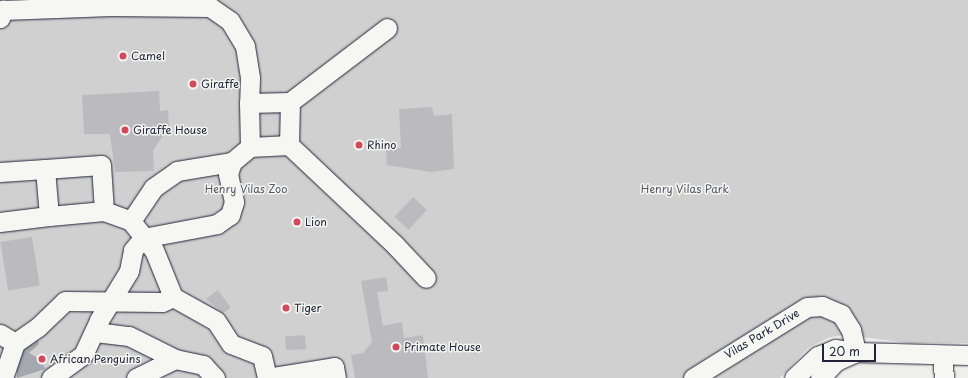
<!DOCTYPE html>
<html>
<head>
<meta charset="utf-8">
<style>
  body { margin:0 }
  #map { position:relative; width:968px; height:378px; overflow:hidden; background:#eeeeeb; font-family:"Playpen Sans",sans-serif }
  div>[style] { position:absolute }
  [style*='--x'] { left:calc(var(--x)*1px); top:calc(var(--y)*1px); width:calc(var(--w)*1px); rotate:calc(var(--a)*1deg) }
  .green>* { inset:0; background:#d0d0d1 }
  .water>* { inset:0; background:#a7a7af }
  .building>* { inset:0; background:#bbbbbf; transform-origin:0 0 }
  .roads { filter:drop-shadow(0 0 1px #22223b) drop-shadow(0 0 1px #22223b) }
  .minor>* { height:19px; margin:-9.5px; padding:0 9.5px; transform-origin:9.5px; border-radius:9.5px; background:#f6f6f2 }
  .dots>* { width:11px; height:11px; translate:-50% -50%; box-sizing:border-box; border:2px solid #f6f6f2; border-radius:50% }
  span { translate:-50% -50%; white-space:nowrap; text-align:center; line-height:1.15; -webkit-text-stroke:3px #f6f6f2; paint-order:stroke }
  .poi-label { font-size:11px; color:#22223b }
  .left { translate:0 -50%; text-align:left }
  .park-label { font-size:11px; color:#565668 }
  .street-label { font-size:11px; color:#22223b }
  .scale { position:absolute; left:822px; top:344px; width:54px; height:18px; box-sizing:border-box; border:2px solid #22223b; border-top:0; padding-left:5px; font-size:12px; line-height:14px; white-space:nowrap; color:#22223b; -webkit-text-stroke:3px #f6f6f2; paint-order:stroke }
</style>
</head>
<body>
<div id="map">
  <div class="green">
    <i style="clip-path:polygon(0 0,968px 0,968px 343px,908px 343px,846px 335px,830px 337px,808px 348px,780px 378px,0 378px)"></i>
  </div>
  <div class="water">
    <i style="clip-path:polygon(38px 340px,39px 344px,29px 353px,41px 360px,45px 369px,17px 378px,17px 363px,24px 350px)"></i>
  </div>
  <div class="building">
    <i style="clip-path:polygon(159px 91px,160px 111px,168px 110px,169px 126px,153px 151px,154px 171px,115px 172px,110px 134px,84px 134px,82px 95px)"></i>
    <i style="clip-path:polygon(432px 107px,434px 116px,452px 114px,454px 169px,431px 172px,387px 165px,386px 149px,401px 148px,399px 109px)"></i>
    <i style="left:413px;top:197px;width:19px;height:27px;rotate:43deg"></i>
    <i style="left:32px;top:237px;width:49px;height:32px;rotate:81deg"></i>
    <i style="clip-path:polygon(386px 277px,388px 291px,377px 292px,383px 326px,402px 322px,404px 338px,423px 335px,428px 378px,355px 378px,351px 355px,363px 353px,372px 342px,361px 281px)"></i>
    <i style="clip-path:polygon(218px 290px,231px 308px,223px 313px,206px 299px)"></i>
    <i style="left:305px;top:335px;width:14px;height:20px;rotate:86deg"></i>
  </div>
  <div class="roads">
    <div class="minor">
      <i style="--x:0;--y:18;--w:9;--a:-69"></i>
      <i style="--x:3;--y:10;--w:108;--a:-2.1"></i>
      <i style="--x:111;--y:6;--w:99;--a:0.6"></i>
      <i style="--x:210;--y:7;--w:24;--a:35"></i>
      <i style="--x:230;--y:21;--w:29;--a:59"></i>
      <i style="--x:245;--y:46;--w:32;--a:81"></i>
      <i style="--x:250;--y:78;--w:25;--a:92"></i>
      <i style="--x:290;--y:102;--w:122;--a:-37.3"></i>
      <i style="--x:289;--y:145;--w:146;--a:43.3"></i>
      <i style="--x:395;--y:245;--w:45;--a:46.8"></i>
      <i style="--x:0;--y:172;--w:45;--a:-3.8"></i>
      <i style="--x:45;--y:169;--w:56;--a:-4.1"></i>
      <i style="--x:101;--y:165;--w:46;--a:86.3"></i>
      <i style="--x:104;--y:211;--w:55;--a:174.8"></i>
      <i style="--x:49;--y:216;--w:47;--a:-94.9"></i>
      <i style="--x:104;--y:211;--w:29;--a:20"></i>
      <i style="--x:131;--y:221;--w:37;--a:52"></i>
      <i style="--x:154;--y:250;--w:51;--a:68"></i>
      <i style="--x:173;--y:297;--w:49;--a:29.2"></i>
      <i style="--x:216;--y:321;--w:27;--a:57"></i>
      <i style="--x:231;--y:344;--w:33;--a:21"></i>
      <i style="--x:262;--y:356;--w:22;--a:77"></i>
      <i style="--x:131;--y:221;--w:40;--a:-56"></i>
      <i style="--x:153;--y:188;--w:29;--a:-35"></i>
      <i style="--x:177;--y:171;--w:56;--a:-9.3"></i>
      <i style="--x:0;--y:222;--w:49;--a:-7"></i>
      <i style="--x:95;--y:332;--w:34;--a:7"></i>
      <i style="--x:129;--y:336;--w:51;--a:26.6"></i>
      <i style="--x:175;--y:359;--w:29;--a:12"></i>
      <i style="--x:203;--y:365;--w:18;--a:47"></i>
      <i style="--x:0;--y:334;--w:17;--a:31"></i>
      <i style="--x:942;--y:355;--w:23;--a:85"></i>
      <i style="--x:3;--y:378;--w:37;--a:-71"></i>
      <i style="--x:15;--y:343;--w:28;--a:-35"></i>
      <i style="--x:38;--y:327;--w:37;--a:-44"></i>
      <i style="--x:65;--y:301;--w:97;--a:0.6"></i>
      <i style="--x:162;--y:302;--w:12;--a:-24"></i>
      <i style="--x:51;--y:378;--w:39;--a:-36"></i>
      <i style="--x:83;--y:355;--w:38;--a:-65"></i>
      <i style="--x:99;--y:320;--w:57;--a:-58.5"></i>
      <i style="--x:129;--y:271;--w:21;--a:-79"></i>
      <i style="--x:133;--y:250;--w:16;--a:-50"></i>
      <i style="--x:143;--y:238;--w:75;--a:-10.7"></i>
      <i style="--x:217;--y:224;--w:16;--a:-35"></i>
      <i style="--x:230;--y:215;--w:14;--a:-73"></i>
      <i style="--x:234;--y:202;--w:29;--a:-102"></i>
      <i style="--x:228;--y:174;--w:13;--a:-72"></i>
      <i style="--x:232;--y:162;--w:23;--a:-40"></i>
      <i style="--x:250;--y:147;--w:39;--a:-3"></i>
      <i style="--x:289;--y:145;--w:43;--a:-88.7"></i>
      <i style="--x:290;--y:102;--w:41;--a:178.6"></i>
      <i style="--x:249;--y:103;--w:44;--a:88.7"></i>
      <i style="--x:136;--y:378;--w:43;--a:-26"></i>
      <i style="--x:267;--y:378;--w:68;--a:-9.3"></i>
      <i style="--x:334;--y:367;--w:11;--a:80"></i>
      <i style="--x:693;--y:378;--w:134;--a:-31.9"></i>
      <i style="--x:807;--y:307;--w:15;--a:-4"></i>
      <i style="--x:822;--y:306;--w:21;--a:23"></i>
      <i style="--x:841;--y:314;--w:19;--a:58"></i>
      <i style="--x:851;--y:330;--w:23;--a:77"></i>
      <i style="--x:794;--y:378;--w:33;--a:-43"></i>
      <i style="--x:818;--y:356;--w:18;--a:-22"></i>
      <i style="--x:835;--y:349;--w:21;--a:8"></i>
      <i style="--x:856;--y:352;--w:112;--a:1.5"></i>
      <i style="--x:820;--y:378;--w:23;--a:-47"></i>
      <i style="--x:836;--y:361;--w:22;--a:-24"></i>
    </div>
  </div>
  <div class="dots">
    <i style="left:123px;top:56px;background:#d1495b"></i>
    <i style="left:193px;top:84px;background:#d1495b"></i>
    <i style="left:125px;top:130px;background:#d1495b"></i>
    <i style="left:359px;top:145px;background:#d1495b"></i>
    <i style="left:297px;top:222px;background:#d1495b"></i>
    <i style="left:286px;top:308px;background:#d1495b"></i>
    <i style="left:396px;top:347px;background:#d1495b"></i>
    <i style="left:42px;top:359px;background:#d1495b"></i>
  </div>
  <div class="poi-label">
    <span class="left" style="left:131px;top:56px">Camel</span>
    <span class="left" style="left:201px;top:84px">Giraffe</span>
    <span class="left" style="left:133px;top:130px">Giraffe House</span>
    <span class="left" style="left:367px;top:145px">Rhino</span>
    <span class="left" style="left:305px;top:222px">Lion</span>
    <span class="left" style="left:294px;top:308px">Tiger</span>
    <span class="left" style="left:404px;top:347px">Primate House</span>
    <span class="left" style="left:50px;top:359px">African Penguins</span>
  </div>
  <div class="park-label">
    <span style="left:246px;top:189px">Henry Vilas Zoo</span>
    <span style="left:685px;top:189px">Henry Vilas Park</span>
  </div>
  <div class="street-label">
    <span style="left:762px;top:334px;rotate:-31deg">Vilas Park Drive</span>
  </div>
  <div class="scale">20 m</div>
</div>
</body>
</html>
